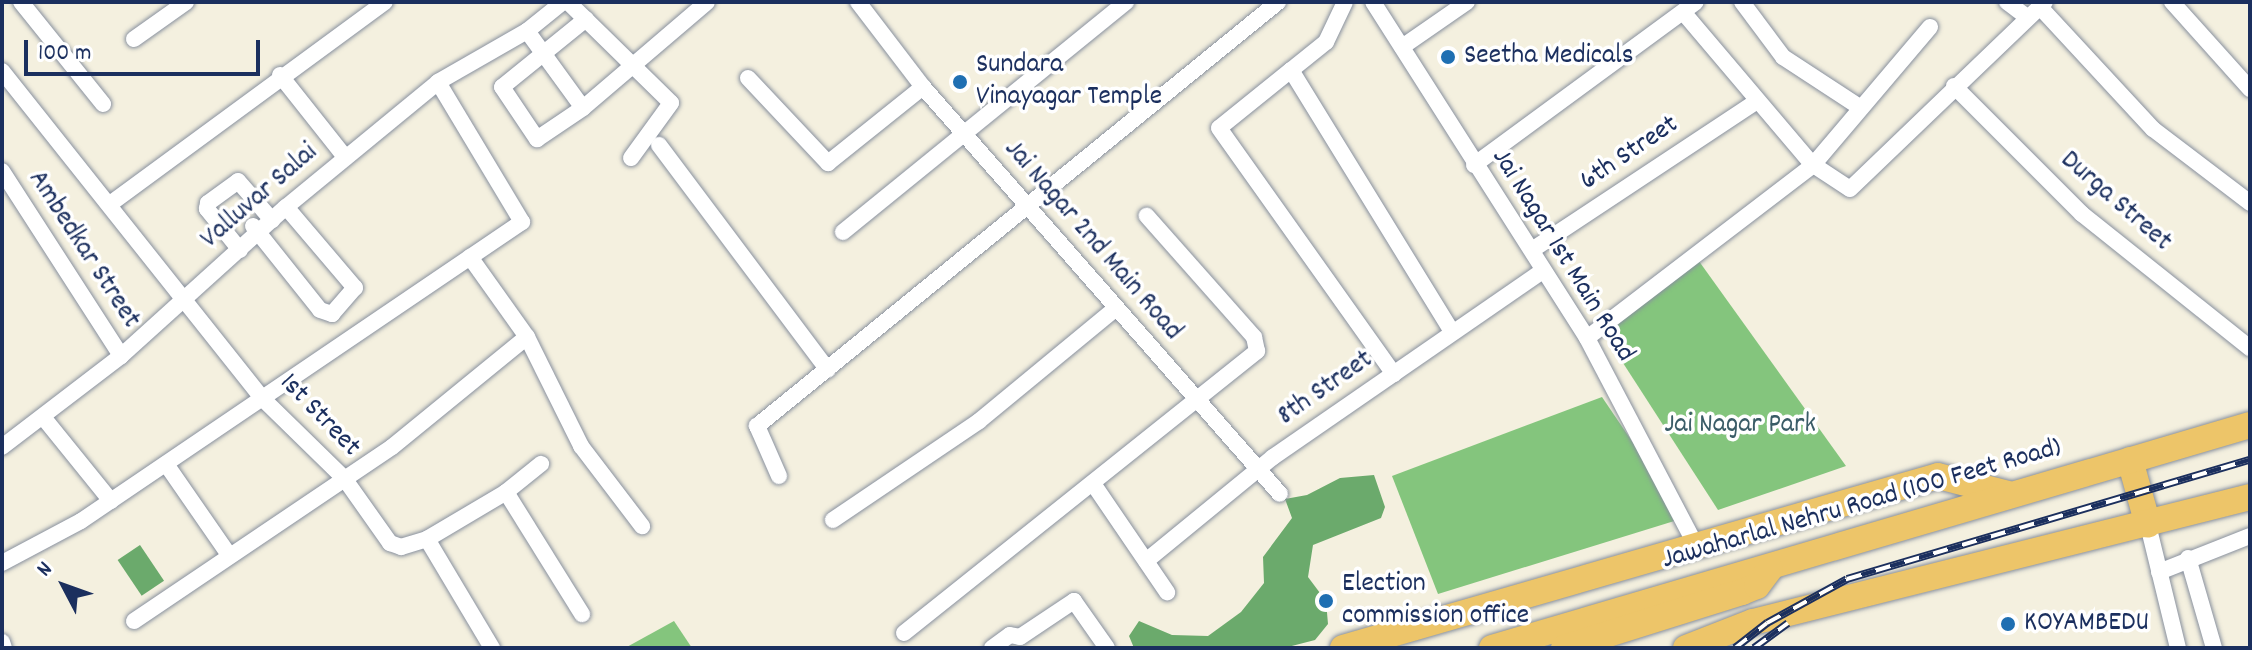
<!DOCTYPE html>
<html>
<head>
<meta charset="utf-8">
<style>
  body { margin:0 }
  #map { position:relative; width:2252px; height:650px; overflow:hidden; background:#f4f0df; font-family:Dekko,sans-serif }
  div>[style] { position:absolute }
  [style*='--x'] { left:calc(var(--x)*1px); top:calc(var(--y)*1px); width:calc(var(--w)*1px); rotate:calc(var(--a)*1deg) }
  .green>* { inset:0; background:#84c57d }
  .forest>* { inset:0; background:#6baa6c; transform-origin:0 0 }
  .roads { filter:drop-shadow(0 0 2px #88909e) drop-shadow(0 0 2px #88909e) }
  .minor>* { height:16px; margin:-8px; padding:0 8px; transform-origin:8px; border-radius:8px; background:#fff }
  .primary>* { height:26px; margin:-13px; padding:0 13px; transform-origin:13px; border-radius:13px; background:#edc569 }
  .rail>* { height:8px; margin-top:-4px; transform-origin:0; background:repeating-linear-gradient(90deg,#fff 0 15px,#1b2f5e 0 30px); box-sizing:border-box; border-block:2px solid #1b2f5e }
  .dots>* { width:22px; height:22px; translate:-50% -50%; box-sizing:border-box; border:4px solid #fff; border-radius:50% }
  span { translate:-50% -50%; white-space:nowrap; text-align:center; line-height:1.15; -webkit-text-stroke:7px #fff; paint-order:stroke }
  .poi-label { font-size:28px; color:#1b2f5e }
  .left { translate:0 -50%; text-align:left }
  .street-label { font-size:28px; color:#1b2f5e }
  .park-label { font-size:28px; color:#3a5c67 }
  .frame { position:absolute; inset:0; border:4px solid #1b2f5e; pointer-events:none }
  .north { position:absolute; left:24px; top:546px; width:80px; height:80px; -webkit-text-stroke:6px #fff; paint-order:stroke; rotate:311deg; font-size:22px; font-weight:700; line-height:32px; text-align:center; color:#1b2f5e }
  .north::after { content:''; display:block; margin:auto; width:28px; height:36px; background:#1b2f5e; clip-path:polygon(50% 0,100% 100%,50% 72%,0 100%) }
  .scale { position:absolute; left:24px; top:40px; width:236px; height:36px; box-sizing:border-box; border:4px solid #1b2f5e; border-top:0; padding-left:10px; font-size:24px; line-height:28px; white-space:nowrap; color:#1b2f5e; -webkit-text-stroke:6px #fff; paint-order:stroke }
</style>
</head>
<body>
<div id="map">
  <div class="green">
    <i style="clip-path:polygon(1696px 257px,1846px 466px,1718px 510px,1603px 332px)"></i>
    <i style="clip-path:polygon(1602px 397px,1684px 518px,1438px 594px,1392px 476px)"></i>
    <i style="clip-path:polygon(674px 621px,692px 648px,625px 648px)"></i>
  </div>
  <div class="forest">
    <i style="clip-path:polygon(1374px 475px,1385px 507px,1381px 518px,1313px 545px,1308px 577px,1326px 601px,1328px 624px,1315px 640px,1284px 648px,1134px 648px,1129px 636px,1139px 621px,1172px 635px,1208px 636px,1241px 612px,1264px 583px,1263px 557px,1292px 518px,1285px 499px,1307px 495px,1340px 478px)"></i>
    <i style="left:140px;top:545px;width:43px;height:27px;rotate:56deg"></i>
  </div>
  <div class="roads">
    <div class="minor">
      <i style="--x:21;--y:2;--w:131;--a:51.2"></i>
      <i style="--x:568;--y:2;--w:144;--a:44.4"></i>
      <i style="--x:671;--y:103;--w:68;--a:126"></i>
      <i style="--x:858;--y:2;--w:107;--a:52.6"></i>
      <i style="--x:923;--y:87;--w:541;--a:48.74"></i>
      <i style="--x:1345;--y:2;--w:44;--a:115.4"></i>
      <i style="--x:1326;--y:42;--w:45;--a:141.3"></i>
      <i style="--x:1291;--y:70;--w:308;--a:58.4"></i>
      <i style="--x:1373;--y:2;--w:398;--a:57.5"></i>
      <i style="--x:1587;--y:338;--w:233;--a:62.3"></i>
      <i style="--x:1742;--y:2;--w:69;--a:53.3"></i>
      <i style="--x:1783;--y:57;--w:90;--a:33.2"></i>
      <i style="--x:2007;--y:2;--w:25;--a:37"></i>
      <i style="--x:2172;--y:2;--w:117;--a:48.1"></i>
      <i style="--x:2039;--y:6;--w:168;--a:47.2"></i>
      <i style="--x:2153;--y:129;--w:122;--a:37.3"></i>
      <i style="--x:1683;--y:12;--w:199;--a:49.7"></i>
      <i style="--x:1812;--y:164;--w:45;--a:33.3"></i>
      <i style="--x:1850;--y:189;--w:270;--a:-43.8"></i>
      <i style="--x:586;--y:19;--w:108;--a:141"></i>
      <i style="--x:502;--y:87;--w:63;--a:56.1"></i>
      <i style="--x:537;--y:139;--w:55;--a:-34"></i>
      <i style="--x:583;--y:108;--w:163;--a:-40.5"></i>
      <i style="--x:527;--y:31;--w:95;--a:54"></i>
      <i style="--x:134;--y:39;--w:64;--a:-35.4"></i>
      <i style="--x:1402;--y:47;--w:79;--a:-34.7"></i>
      <i style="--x:1291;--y:70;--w:92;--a:141.1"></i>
      <i style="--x:1219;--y:128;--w:302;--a:54.6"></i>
      <i style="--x:2;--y:71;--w:419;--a:51.5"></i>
      <i style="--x:263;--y:399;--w:113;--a:44.3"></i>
      <i style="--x:344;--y:478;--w:80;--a:54.7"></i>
      <i style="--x:390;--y:543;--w:12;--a:20"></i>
      <i style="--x:401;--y:547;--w:27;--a:-17"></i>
      <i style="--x:427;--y:539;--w:92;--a:-30.7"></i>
      <i style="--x:506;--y:492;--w:144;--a:58.1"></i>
      <i style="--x:280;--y:75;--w:105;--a:51.6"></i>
      <i style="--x:748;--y:78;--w:117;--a:46.7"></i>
      <i style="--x:828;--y:163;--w:122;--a:-38.7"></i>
      <i style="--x:1954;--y:86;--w:181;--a:45"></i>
      <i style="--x:2082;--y:214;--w:215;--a:38.6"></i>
      <i style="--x:659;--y:145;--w:281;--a:53.1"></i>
      <i style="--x:1474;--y:165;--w:275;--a:-36.3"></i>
      <i style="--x:2;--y:171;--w:220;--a:57.2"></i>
      <i style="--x:110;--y:204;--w:341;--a:-36.3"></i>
      <i style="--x:253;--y:226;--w:107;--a:51.4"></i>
      <i style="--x:320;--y:310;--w:13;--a:18"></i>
      <i style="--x:332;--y:314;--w:35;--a:-49"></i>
      <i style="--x:355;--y:288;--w:106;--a:-130.4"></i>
      <i style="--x:843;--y:232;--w:365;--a:-39.1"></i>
      <i style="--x:240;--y:250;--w:53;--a:-128.8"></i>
      <i style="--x:207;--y:209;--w:6;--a:-81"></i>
      <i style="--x:208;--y:203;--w:37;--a:-36"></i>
      <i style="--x:238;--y:181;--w:52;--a:48.9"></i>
      <i style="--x:1532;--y:250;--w:268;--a:-33.5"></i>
      <i style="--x:470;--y:257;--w:98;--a:54.5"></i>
      <i style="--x:527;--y:337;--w:122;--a:63.6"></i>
      <i style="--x:581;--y:446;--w:101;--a:52.7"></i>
      <i style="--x:1587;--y:338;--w:285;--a:-37.4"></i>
      <i style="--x:1813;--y:165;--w:181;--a:-49.7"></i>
      <i style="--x:43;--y:417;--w:108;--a:51"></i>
      <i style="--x:2;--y:447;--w:150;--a:-37.4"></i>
      <i style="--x:121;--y:356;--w:222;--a:-42.1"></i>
      <i style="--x:286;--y:207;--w:197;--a:-39.4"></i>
      <i style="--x:438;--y:82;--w:103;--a:-29.8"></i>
      <i style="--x:527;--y:31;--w:46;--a:-38.9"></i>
      <i style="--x:166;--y:464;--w:111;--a:55.3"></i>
      <i style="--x:779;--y:476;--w:55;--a:-113.7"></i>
      <i style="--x:757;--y:426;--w:672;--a:-39.14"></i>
      <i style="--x:1094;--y:485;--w:130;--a:55.7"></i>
      <i style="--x:506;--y:492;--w:45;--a:-38.7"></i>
      <i style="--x:833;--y:520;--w:176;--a:-34.1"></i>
      <i style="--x:979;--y:421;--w:176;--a:-39.5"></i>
      <i style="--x:2148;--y:525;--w:127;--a:76.3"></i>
      <i style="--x:427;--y:539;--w:127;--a:59.2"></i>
      <i style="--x:2188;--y:558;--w:94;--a:73.9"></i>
      <i style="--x:1146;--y:561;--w:164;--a:-39.3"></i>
      <i style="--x:1273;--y:457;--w:328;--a:-34.6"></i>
      <i style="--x:2;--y:563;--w:89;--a:-28"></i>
      <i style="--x:81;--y:521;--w:533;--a:-34.14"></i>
      <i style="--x:522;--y:222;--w:163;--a:-121"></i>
      <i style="--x:2159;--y:572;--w:98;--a:-21.6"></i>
      <i style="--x:134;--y:621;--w:311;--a:-34"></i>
      <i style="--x:392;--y:447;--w:174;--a:-39.2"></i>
      <i style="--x:904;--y:633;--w:452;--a:-38.6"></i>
      <i style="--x:1257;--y:351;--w:14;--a:-102"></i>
      <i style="--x:1254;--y:337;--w:162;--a:-131.5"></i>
      <i style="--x:2;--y:642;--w:6;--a:72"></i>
      <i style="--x:992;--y:648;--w:22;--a:-36"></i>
      <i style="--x:1010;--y:635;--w:10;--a:11"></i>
      <i style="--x:1020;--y:637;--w:65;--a:-33.7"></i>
      <i style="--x:1074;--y:601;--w:57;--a:54.9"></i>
    </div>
    <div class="primary">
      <i style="--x:2130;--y:460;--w:67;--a:74.5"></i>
      <i style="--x:1343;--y:648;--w:619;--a:-16.12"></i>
      <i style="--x:1938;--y:476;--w:72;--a:14.4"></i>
      <i style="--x:1492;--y:648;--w:790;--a:-16.39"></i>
      <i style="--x:1564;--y:648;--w:187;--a:-17.5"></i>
      <i style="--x:1742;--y:592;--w:16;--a:-22"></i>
      <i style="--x:1757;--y:586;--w:21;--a:-53"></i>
      <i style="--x:1686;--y:648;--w:72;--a:-21.2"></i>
      <i style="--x:1753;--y:622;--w:512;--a:-14.12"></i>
    </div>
  </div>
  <div class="rail">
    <i style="--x:1735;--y:648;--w:41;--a:-38"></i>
    <i style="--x:1767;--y:623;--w:91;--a:-28.8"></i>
    <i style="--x:1847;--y:579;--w:420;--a:-16.5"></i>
    <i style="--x:1754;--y:648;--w:42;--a:-36.3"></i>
  </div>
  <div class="dots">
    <i style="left:1448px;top:57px;background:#1f6fb2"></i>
    <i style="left:960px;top:82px;background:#1f6fb2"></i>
    <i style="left:1326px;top:601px;background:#1f6fb2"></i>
    <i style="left:2008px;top:624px;background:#1f6fb2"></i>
  </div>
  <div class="poi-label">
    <span class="left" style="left:1464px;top:57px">Seetha Medicals</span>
    <span class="left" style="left:976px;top:82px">Sundara<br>Vinayagar Temple</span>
    <span class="left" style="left:1342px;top:601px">Election<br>commission office</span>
    <span class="left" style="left:2024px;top:624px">KOYAMBEDU</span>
  </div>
  <div class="street-label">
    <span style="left:1630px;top:154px;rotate:-34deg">6th Street</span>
    <span style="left:260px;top:197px;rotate:-41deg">Valluvar Salai</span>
    <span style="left:2115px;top:202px;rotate:41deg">Durga Street</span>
    <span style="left:1092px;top:241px;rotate:49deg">Jai Nagar 2nd Main Road</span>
    <span style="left:83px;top:250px;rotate:57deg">Ambedkar Street</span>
    <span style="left:1562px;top:256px;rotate:58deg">Jai Nagar 1st Main Road</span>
    <span style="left:1326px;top:389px;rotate:-35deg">8th Street</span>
    <span style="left:319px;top:416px;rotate:46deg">1st Street</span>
    <span style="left:1862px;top:505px;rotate:-16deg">Jawaharlal Nehru Road (100 Feet Road)</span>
  </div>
  <div class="park-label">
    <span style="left:1740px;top:426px">Jai Nagar Park</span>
  </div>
  <div class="frame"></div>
  <div class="north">N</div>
  <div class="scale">100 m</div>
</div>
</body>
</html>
